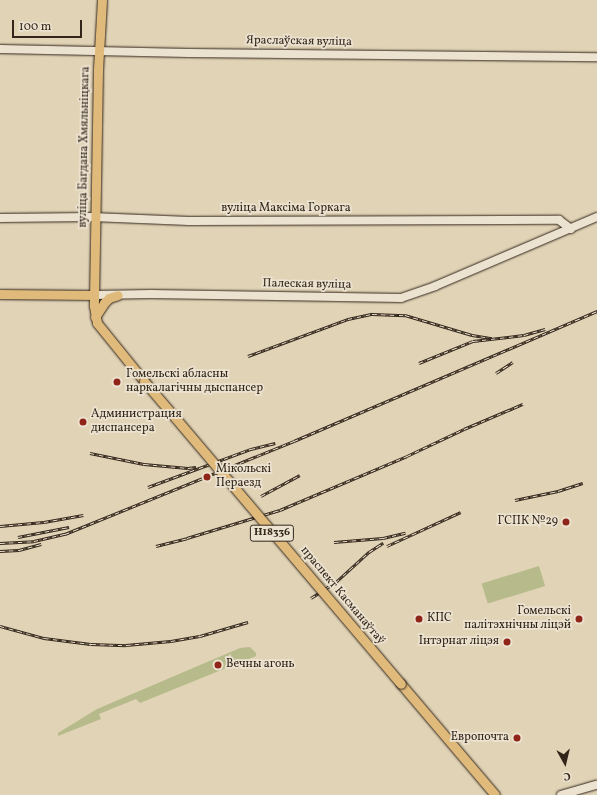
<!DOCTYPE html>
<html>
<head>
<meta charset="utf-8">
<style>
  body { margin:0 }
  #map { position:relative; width:597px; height:795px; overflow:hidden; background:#e1d3b6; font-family:Vollkorn,serif }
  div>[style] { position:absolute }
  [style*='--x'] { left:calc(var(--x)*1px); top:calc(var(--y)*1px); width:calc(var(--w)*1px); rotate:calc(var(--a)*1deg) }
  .green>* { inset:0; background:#b7bb8b; transform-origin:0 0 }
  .roads { filter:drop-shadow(0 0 1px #32261b) drop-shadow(0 0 1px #32261b) }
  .secondary>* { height:8px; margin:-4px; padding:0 4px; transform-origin:4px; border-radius:4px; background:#ece2d0 }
  .primary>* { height:9px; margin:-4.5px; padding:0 4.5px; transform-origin:4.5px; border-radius:4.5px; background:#e0ba7b }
  .rail>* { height:3px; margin-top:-1.5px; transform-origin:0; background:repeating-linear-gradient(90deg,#ece2d0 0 4.5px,#32261b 0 9px); box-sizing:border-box; border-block:1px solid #32261b }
  .bridges { filter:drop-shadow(0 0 1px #32261b) drop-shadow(0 0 1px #32261b) }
  .primary-bridge>* { height:9px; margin:-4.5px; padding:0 4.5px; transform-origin:4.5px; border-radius:4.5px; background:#e0ba7b }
  .dots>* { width:11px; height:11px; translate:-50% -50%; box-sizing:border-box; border:2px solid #ece2d0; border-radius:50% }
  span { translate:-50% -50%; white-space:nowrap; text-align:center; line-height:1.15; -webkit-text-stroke:3.5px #ece2d0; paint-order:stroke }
  .shield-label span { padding:1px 3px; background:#ece2d0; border:1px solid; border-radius:3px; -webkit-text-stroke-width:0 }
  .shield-label { font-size:11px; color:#32261b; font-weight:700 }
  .street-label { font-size:12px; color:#32261b }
  .poi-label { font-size:12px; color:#32261b }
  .left { translate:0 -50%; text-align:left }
  .right { translate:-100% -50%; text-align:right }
  .north { position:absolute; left:545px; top:743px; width:40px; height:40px; -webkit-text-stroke:3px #ece2d0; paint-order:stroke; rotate:172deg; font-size:11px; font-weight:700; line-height:16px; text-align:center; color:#32261b }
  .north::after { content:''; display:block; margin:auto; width:14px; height:18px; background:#32261b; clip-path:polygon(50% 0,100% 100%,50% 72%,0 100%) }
  .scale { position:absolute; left:12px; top:20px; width:70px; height:18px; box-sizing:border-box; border:2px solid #32261b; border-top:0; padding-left:5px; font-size:12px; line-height:14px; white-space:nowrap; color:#32261b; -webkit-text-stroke:3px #ece2d0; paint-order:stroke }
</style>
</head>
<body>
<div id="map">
  <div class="green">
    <i style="left:539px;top:566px;width:21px;height:60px;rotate:73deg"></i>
    <i style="clip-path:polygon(250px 647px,256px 653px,256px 656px,140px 703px,136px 699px,99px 714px,101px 719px,58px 736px,58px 733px,97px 709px,240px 648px)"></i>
  </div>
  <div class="roads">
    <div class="secondary">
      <i style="--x:0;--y:49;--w:189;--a:1.2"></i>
      <i style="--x:189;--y:53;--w:408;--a:0.6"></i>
      <i style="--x:0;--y:218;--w:92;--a:-0.6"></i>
      <i style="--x:92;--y:217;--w:97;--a:2.4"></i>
      <i style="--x:189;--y:221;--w:370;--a:-0.2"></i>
      <i style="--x:559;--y:220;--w:15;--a:37"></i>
      <i style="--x:94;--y:295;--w:57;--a:-1"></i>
      <i style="--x:151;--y:294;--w:250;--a:0.9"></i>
      <i style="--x:401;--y:298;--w:36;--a:-19"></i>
      <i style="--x:435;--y:286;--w:176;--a:-23.1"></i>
      <i style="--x:561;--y:795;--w:37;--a:-16"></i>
    </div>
    <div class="primary">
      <i style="--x:102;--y:0;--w:70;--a:93.3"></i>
      <i style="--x:98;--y:70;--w:236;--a:91"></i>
      <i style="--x:94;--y:306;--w:17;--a:80"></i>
      <i style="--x:97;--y:323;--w:75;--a:51"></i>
      <i style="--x:0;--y:294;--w:94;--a:0.6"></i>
      <i style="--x:95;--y:317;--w:17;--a:-57"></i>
      <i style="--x:104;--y:303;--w:7;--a:-45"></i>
      <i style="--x:109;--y:298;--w:9;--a:-18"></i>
      <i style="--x:401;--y:684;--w:145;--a:49.7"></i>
    </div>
  </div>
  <div class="rail">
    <i style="--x:248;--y:356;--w:107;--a:-20.3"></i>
    <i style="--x:348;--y:319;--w:25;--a:-12"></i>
    <i style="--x:372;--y:314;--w:33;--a:2"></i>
    <i style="--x:405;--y:315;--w:70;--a:16.6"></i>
    <i style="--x:472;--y:335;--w:20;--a:9"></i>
    <i style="--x:419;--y:363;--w:58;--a:-22.2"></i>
    <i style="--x:473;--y:341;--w:51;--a:-6.7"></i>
    <i style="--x:524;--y:335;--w:22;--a:-16"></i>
    <i style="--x:496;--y:373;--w:20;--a:-33"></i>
    <i style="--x:90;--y:453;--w:55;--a:11.5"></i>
    <i style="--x:144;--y:464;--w:44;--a:5.2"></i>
    <i style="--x:188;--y:468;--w:8;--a:-7"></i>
    <i style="--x:148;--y:487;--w:110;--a:-20.3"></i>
    <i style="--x:251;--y:449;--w:25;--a:-14"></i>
    <i style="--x:261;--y:496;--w:44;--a:-28.3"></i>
    <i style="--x:515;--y:500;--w:44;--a:-11.8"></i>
    <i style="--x:558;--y:491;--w:26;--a:-18"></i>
    <i style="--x:0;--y:526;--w:44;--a:-5.2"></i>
    <i style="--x:44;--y:522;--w:40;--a:-10"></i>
    <i style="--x:18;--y:537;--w:52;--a:-11.1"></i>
    <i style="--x:334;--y:542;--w:49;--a:-4.7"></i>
    <i style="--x:383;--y:538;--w:23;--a:-13"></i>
    <i style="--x:0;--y:543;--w:34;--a:-3"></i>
    <i style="--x:34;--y:541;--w:32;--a:-13"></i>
    <i style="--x:65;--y:534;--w:247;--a:-22.1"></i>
    <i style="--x:294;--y:441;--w:330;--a:-23.2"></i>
    <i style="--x:156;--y:546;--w:32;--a:-14"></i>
    <i style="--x:187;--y:538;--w:97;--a:-16.8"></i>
    <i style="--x:280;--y:510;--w:138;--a:-23"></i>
    <i style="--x:407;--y:456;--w:63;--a:-25.3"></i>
    <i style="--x:464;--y:429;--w:64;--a:-23"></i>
    <i style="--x:387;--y:546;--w:81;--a:-24.7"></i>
    <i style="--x:0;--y:551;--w:19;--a:-3"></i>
    <i style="--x:19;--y:550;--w:23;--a:-15"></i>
    <i style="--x:311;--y:598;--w:30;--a:-33"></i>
    <i style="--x:336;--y:582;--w:45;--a:-42.3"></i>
    <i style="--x:369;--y:552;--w:17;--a:-33"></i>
    <i style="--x:0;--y:626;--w:46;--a:15.3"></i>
    <i style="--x:44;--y:638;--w:47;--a:7.3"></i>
    <i style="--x:91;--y:644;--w:35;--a:2"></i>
    <i style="--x:126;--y:645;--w:45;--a:-5.1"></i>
    <i style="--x:171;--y:641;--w:29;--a:-10"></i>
    <i style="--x:200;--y:636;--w:50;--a:-16.3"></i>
  </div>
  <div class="bridges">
    <div class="primary-bridge">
      <i style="--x:144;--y:381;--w:397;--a:49.7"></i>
    </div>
  </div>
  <div class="dots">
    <i style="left:117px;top:382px;background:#8f2418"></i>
    <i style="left:83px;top:422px;background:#8f2418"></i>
    <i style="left:207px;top:477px;background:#8f2418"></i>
    <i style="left:566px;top:522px;background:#8f2418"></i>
    <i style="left:419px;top:619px;background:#8f2418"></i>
    <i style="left:579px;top:619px;background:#8f2418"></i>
    <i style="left:507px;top:642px;background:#8f2418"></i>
    <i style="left:218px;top:665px;background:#8f2418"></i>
    <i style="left:517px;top:738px;background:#8f2418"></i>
  </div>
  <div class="shield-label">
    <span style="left:272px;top:533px">Н18336</span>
  </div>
  <div class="street-label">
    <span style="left:299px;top:42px;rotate:1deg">Яраслаўская вуліца</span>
    <span style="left:85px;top:147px;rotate:-89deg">вуліца Багдана Хмяльніцкага</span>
    <span style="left:286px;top:209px">вуліца Максіма Горкага</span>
    <span style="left:307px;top:285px;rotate:1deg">Палеская вуліца</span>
    <span style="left:342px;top:596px;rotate:50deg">праспект Касманаўтаў</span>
  </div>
  <div class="poi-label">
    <span class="left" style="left:126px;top:382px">Гомельскі абласны<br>наркалагічны дыспансер</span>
    <span class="left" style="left:91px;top:422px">Администрация<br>диспансера</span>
    <span class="left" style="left:216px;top:477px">Мікольскі<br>Пераезд</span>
    <span class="right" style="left:558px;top:522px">ГСПК №29</span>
    <span class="right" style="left:571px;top:619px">Гомельскі<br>палітэхнічны ліцэй</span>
    <span class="left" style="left:427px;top:619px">КПС</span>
    <span class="right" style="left:499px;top:642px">Інтэрнат ліцэя</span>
    <span class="left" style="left:226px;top:665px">Вечны агонь</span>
    <span class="right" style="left:509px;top:738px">Европочта</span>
  </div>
  <div class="north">С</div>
  <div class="scale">100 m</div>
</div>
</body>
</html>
